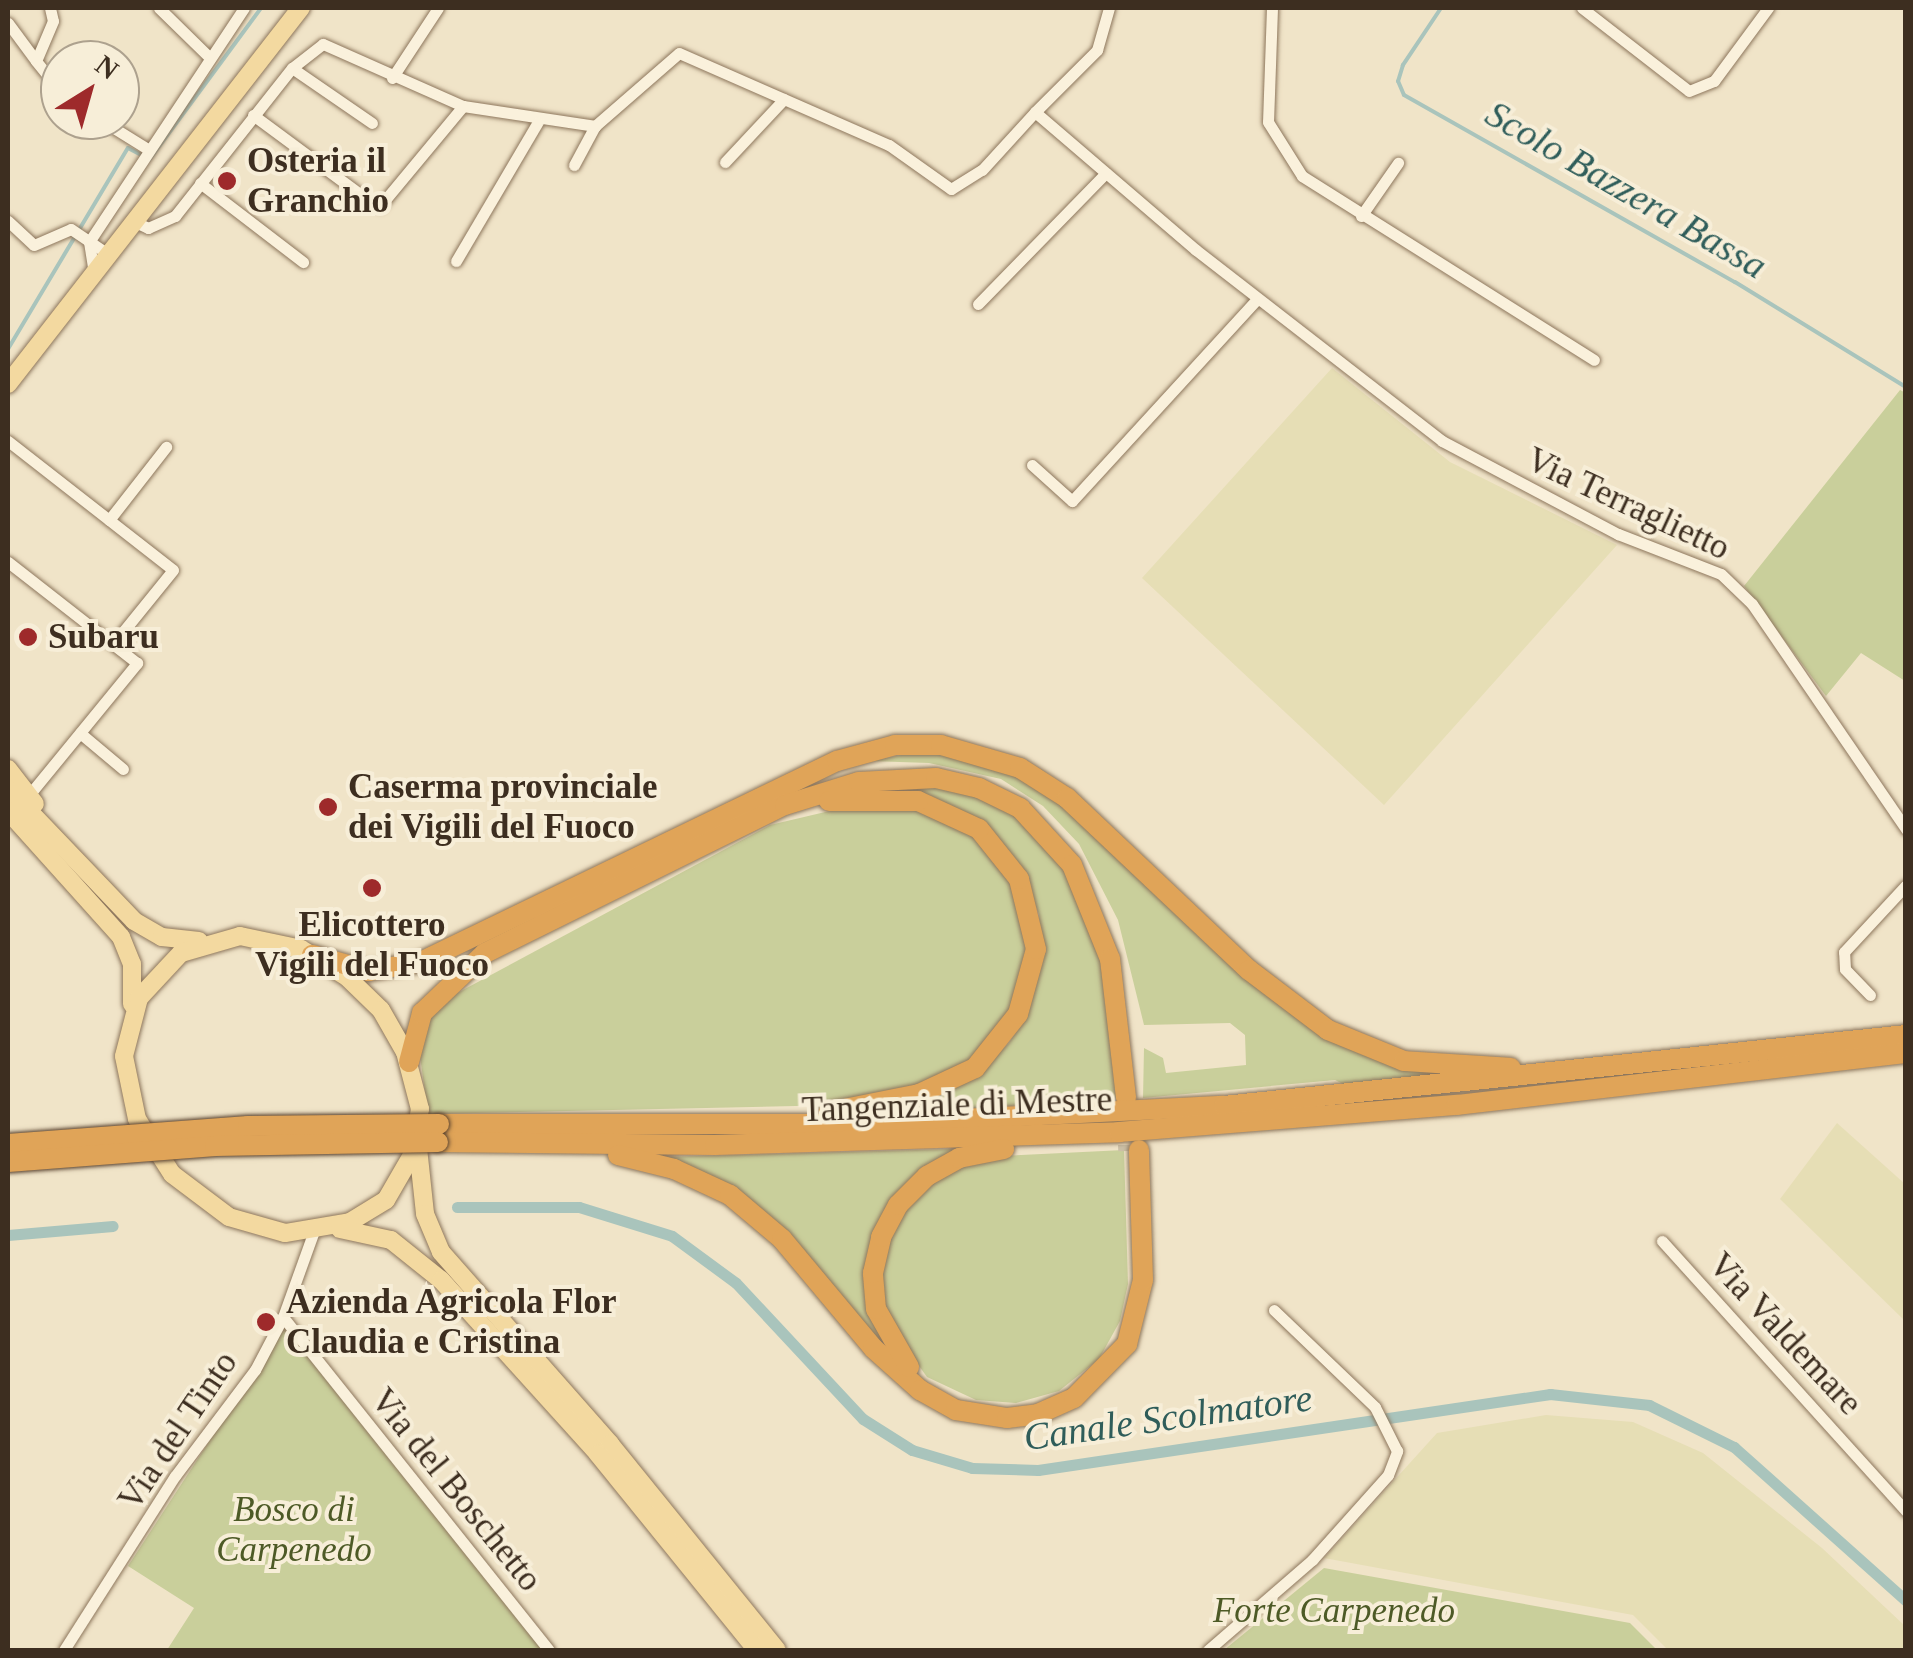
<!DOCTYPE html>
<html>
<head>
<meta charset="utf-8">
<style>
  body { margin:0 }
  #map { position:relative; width:1913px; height:1658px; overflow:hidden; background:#f0e4c8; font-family:Georgia,serif }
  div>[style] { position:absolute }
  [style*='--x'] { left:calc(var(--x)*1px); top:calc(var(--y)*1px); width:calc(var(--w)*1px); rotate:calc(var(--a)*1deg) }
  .farmland>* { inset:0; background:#e6deb5 }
  .green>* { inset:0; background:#c9cf9b }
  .stream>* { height:4px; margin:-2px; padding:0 2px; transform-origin:2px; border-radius:2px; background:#a9c4bc }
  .canal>* { height:11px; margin:-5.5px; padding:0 5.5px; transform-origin:5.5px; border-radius:5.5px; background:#a9c4bc }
  .motorway-tunnel>* { height:20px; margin-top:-10px; transform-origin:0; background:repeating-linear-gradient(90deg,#ccc0a6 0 20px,transparent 0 30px) }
  .roads { filter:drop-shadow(0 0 2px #8d765c) drop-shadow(0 0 2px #8d765c) }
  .minor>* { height:11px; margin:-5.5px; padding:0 5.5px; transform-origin:5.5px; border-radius:5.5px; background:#faf1dc }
  .primary>* { height:18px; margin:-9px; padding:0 9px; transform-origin:9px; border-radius:9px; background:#f3d9a0 }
  .motorway>* { height:20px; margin:-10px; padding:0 10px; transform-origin:10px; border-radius:10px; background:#e0a458 }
  .bridges { filter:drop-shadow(0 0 2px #5b4430) drop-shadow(0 0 2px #5b4430) }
  .motorway-bridge>* { height:20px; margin:-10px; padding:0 10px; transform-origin:10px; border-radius:10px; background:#e0a458 }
  .dots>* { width:28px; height:28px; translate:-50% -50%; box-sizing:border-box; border:5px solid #f7eed8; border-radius:50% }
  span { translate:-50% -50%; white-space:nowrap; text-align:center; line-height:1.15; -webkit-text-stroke:8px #f7eed8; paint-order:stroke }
  .poi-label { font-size:35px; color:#3d2e20; font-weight:700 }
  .left { translate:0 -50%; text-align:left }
  .street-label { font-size:35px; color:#3d2e20 }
  .park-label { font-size:35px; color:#4d5a26; font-style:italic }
  .water-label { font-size:38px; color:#2f5d5a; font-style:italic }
  .frame { position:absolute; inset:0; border:10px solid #3d2e20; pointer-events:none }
  .north { position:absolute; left:40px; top:40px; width:100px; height:100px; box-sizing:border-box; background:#f7eed8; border:2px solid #ada18e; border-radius:50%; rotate:37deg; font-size:28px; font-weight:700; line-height:40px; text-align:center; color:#3d2e20 }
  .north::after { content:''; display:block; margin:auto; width:35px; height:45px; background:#9e2a2b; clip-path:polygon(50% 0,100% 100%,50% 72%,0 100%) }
</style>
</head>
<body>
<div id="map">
  <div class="farmland">
    <i style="clip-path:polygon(1332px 368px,1450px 462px,1617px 545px,1384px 805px,1142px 578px)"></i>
    <i style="clip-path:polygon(1837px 1123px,1905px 1184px,1905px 1321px,1780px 1199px)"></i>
    <i style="clip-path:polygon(1546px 1415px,1633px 1422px,1703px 1453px,1822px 1548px,1905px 1626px,1905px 1650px,1668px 1650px,1633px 1615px,1324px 1558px,1437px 1433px)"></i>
  </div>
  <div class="green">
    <i style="clip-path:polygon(1900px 390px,1906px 393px,1905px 681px,1861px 653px,1826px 696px,1744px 586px)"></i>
    <i style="clip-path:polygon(922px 751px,979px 759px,1049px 791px,1287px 1005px,1438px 1074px,1351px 1088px,1335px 1080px,1143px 1098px,1144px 1048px,1163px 1058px,1166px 1073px,1246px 1065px,1245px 1035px,1230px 1023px,1144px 1025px,1118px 920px,1079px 844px,1043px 806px,1001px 779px,929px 763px,870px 761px)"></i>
    <i style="clip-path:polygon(910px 785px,953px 789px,1005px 807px,1055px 851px,1096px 926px,1121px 1098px,901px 1114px,900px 1107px,991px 1061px,1009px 1043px,1026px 1016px,1041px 965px,1039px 914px,1015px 858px,885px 791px)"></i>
    <i style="clip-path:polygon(872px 801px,960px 820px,1028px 906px,1024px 995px,959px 1073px,841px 1105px,428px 1114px,419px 1049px,429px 1020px,448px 998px,770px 825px)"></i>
    <i style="clip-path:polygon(952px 1149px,953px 1157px,920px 1176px,892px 1207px,876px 1241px,870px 1280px,877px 1322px,897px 1361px,919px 1385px,952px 1403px,1017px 1413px,1063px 1400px,1094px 1379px,1129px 1324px,1139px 1233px,1140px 1286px,1131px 1324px,1120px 1348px,1095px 1380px,1074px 1396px,1048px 1408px,1018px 1415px,983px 1413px,951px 1405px,928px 1392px,887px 1358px,755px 1209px,659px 1157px)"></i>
    <i style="clip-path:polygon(1124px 1150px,1128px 1284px,1120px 1321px,1099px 1359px,1059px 1391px,1016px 1403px,976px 1400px,927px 1377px,888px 1323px,880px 1279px,890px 1232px,923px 1188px,982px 1157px)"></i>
    <i style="clip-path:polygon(285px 1325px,544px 1650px,167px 1650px,194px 1608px,128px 1566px)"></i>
    <i style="clip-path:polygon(1324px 1568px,1630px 1623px,1657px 1650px,1224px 1650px)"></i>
  </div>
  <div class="stream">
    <i style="--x:1441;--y:8;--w:69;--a:123.7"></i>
    <i style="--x:1403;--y:65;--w:17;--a:107"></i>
    <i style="--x:1398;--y:81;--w:15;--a:67"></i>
    <i style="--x:1404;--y:95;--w:380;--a:29.5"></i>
    <i style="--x:1735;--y:282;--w:201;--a:31.6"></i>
    <i style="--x:149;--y:160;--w:189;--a:-53.6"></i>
    <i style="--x:8;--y:349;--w:234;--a:-59.2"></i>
    <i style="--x:128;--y:148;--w:15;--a:28"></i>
  </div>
  <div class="canal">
    <i style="--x:457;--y:1207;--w:122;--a:0"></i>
    <i style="--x:579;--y:1207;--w:97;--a:17.3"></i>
    <i style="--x:672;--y:1236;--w:79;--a:36.3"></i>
    <i style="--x:736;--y:1283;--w:186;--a:47"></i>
    <i style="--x:863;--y:1419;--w:58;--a:32.3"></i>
    <i style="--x:912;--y:1450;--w:63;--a:16.7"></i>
    <i style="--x:972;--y:1468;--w:66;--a:1.7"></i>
    <i style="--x:1038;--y:1470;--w:518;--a:-8.44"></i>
    <i style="--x:1550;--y:1394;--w:100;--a:6.3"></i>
    <i style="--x:1649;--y:1405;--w:95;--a:26.3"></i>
    <i style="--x:1734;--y:1447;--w:231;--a:41.8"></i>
    <i style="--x:8;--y:1235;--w:105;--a:-4.9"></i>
  </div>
  <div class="motorway-tunnel">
    <i style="--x:1127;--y:1115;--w:36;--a:88"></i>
  </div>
  <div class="roads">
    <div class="minor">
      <i style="--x:50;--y:8;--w:13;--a:77"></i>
      <i style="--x:53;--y:21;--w:43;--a:113"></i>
      <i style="--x:36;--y:61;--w:38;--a:51"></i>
      <i style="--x:159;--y:8;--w:71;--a:44.4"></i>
      <i style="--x:1272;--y:8;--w:114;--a:92"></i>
      <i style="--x:1268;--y:122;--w:64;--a:57.8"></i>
      <i style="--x:1302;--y:176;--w:345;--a:32.2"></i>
      <i style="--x:1582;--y:8;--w:135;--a:37.8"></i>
      <i style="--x:1689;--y:91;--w:27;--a:-22"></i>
      <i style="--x:1714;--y:81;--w:91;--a:-53.5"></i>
      <i style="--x:8;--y:23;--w:47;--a:53.6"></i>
      <i style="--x:292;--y:68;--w:97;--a:34.5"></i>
      <i style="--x:392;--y:78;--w:84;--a:-56.7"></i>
      <i style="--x:1035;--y:112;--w:88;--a:-45"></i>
      <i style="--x:1097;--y:50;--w:44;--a:-74.1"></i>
      <i style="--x:253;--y:115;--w:129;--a:36.5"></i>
      <i style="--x:101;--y:120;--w:53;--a:31.9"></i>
      <i style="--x:725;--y:162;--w:86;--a:-46.9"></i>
      <i style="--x:574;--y:165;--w:44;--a:-61.7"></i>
      <i style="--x:200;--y:183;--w:130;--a:37.5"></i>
      <i style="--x:380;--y:206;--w:130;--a:-50.3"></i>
      <i style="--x:1361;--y:216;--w:65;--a:-55.1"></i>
      <i style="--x:131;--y:220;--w:19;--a:25"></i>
      <i style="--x:148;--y:228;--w:30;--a:-24"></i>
      <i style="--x:175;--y:216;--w:189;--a:-51.7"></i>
      <i style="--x:292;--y:68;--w:39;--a:-38"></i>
      <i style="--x:323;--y:44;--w:153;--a:23.9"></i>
      <i style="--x:463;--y:106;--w:134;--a:8.6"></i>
      <i style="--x:595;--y:126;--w:111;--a:-41"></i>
      <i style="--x:679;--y:53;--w:229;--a:23.7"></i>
      <i style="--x:889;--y:145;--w:76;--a:35.4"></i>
      <i style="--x:951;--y:189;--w:36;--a:-32"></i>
      <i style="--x:982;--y:170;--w:79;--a:-47.6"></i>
      <i style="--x:1035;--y:112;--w:212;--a:40.6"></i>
      <i style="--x:1196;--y:250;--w:311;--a:37.8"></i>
      <i style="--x:1442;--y:441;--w:199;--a:27.9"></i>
      <i style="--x:1618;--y:534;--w:110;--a:21.2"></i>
      <i style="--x:1721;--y:574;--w:43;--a:44.1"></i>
      <i style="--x:1752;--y:604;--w:273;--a:55.6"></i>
      <i style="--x:8;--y:221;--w:35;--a:43"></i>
      <i style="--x:34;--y:245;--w:40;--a:-23.4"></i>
      <i style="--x:71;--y:229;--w:41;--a:34.1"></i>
      <i style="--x:456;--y:261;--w:161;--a:-59.5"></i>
      <i style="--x:93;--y:267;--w:25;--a:-99"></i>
      <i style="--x:89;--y:242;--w:281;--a:-56.5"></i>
      <i style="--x:978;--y:304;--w:183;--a:-45.7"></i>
      <i style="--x:8;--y:441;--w:209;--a:38"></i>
      <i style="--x:173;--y:570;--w:95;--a:129"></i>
      <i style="--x:113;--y:644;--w:133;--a:-142"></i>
      <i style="--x:1032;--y:465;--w:54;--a:42"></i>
      <i style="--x:1072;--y:501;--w:274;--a:-47.5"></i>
      <i style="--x:109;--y:520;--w:93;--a:-52"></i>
      <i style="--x:80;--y:733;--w:56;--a:39.9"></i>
      <i style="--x:29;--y:795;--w:171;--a:-50.7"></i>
      <i style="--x:137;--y:663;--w:31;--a:-142"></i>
      <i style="--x:1870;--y:995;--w:36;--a:-134"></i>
      <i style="--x:1845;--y:969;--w:17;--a:-93"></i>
      <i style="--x:1844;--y:952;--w:91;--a:-47.2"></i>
      <i style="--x:1662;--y:1241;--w:364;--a:47.9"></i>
      <i style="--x:283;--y:1317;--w:426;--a:51.4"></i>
      <i style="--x:64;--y:1650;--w:206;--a:-57.5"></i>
      <i style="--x:175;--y:1476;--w:133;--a:-53"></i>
      <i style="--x:255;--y:1370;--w:60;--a:-62.2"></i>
      <i style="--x:283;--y:1317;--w:91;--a:-70.2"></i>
      <i style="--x:1208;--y:1650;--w:138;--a:-40.9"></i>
      <i style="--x:1312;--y:1560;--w:114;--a:-48.2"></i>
      <i style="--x:1388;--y:1475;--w:26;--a:-69"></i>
      <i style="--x:1397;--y:1451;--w:49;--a:-116.6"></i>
      <i style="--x:1375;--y:1407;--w:140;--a:-136.2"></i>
    </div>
    <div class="primary">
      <i style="--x:8;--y:384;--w:477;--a:-52.1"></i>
      <i style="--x:8;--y:769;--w:44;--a:52.4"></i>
      <i style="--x:8;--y:789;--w:182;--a:46.3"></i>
      <i style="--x:134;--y:921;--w:32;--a:30"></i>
      <i style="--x:162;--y:937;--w:37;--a:6"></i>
      <i style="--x:8;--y:811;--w:169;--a:48.1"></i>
      <i style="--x:121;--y:937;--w:29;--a:68"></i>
      <i style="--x:132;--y:964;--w:40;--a:90"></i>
      <i style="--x:240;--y:936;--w:62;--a:12"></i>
      <i style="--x:301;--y:949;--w:54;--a:31.3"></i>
      <i style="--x:347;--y:977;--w:47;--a:44.1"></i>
      <i style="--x:381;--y:1010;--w:48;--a:60.3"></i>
      <i style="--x:405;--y:1052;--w:59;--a:75.3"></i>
      <i style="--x:420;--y:1109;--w:47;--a:99.9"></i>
      <i style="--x:412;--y:1155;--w:52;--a:120"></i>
      <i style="--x:386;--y:1200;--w:42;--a:148.6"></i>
      <i style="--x:350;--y:1222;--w:66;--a:170.4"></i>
      <i style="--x:285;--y:1233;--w:58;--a:-164.1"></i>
      <i style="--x:229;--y:1217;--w:71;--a:-143"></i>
      <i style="--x:172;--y:1174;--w:65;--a:-122.5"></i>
      <i style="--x:137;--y:1119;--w:64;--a:-101.7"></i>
      <i style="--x:124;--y:1056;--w:60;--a:-75.5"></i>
      <i style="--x:139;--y:998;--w:62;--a:-47"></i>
      <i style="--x:181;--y:953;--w:61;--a:-16.1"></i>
      <i style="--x:418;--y:1148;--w:66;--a:83.9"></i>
      <i style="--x:425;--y:1214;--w:41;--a:67.2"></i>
      <i style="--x:441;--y:1252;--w:256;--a:48.6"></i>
      <i style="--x:610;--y:1444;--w:265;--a:51"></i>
      <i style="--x:340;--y:1229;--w:52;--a:12.2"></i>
      <i style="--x:391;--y:1240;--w:64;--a:38.7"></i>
      <i style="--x:441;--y:1280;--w:234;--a:47.9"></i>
      <i style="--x:598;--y:1454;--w:252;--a:51"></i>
    </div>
    <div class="motorway">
      <i style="--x:312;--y:955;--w:59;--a:15.7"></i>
      <i style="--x:369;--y:971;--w:53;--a:-9.8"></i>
      <i style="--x:421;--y:962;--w:462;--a:-25.8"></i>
      <i style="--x:837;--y:761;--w:60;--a:-15.4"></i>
      <i style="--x:895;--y:745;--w:46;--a:0"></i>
      <i style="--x:941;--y:745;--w:82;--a:16.2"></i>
      <i style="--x:1020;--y:768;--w:56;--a:32.6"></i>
      <i style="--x:1067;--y:798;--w:250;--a:43.4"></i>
      <i style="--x:1249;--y:970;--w:99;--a:37.2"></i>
      <i style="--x:1328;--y:1030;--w:82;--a:22.2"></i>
      <i style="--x:1404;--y:1061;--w:107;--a:3.7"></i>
      <i style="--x:409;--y:1062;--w:51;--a:-75.1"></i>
      <i style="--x:422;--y:1013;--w:87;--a:-43.6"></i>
      <i style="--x:485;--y:953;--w:335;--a:-26.3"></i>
      <i style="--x:785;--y:805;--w:77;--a:-17.3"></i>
      <i style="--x:859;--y:782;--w:77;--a:-3"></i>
      <i style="--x:936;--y:778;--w:44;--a:13.1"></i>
      <i style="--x:979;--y:788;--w:46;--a:26"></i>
      <i style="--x:1020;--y:808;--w:77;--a:47.6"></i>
      <i style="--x:1072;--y:865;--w:101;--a:68"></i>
      <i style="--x:1110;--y:959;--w:140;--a:83.4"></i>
      <i style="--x:829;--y:1112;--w:92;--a:-11.3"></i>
      <i style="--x:919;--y:1094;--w:62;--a:-24.9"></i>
      <i style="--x:975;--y:1068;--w:69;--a:-51.5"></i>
      <i style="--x:1018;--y:1014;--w:67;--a:-74.5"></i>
      <i style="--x:1036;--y:949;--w:72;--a:-103.7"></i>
      <i style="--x:1019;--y:879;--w:64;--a:-128.7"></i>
      <i style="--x:979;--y:829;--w:67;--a:-155.3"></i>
      <i style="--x:918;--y:801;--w:89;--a:180"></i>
      <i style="--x:439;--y:1124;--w:426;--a:0"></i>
      <i style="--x:865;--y:1124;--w:359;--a:-2.9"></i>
      <i style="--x:1224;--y:1106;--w:686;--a:-5.94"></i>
      <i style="--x:438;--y:1142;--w:277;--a:0.6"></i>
      <i style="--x:715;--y:1145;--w:404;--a:-1.8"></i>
      <i style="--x:1119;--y:1132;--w:339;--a:-4.6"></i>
      <i style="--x:1457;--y:1105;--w:452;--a:-6.6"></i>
      <i style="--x:618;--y:1155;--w:58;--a:14"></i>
      <i style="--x:674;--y:1169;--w:62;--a:24.9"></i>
      <i style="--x:730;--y:1195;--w:68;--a:40.2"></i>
      <i style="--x:782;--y:1239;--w:142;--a:50.1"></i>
      <i style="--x:873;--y:1348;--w:63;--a:41.8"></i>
      <i style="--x:920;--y:1390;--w:41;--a:29.1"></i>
      <i style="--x:956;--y:1410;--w:52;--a:8.9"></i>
      <i style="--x:1007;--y:1418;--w:31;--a:-7"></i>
      <i style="--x:1038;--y:1414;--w:39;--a:-24"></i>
      <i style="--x:1074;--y:1398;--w:76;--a:-45.5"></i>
      <i style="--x:1127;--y:1344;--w:66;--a:-76"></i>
      <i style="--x:1143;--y:1280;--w:130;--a:-91.8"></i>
      <i style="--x:909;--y:1367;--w:67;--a:-119.6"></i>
      <i style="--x:876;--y:1309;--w:36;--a:-95"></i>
      <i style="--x:873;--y:1273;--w:37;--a:-77"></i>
      <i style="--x:881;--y:1237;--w:36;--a:-62"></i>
      <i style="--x:898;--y:1205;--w:41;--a:-45"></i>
      <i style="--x:927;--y:1176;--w:37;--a:-29"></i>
      <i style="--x:959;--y:1158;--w:46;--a:-11.3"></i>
    </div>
  </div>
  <div class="bridges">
    <div class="motorway-bridge">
      <i style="--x:8;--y:1144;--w:241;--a:-4.3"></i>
      <i style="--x:248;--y:1126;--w:191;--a:-0.6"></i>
      <i style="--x:8;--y:1162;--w:208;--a:-4.4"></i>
      <i style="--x:215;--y:1146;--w:223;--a:-1"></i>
    </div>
  </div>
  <div class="dots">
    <i style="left:227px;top:181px;background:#9e2a2b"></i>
    <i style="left:28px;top:637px;background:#9e2a2b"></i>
    <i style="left:328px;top:807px;background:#9e2a2b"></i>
    <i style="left:372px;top:888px;background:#9e2a2b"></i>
    <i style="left:266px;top:1322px;background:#9e2a2b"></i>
  </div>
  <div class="poi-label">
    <span class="left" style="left:247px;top:181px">Osteria il<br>Granchio</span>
    <span class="left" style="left:48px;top:637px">Subaru</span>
    <span class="left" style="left:348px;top:807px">Caserma provinciale<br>dei Vigili del Fuoco</span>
    <span style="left:372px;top:945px">Elicottero<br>Vigili del Fuoco</span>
    <span class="left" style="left:286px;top:1322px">Azienda Agricola Flor<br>Claudia e Cristina</span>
  </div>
  <div class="street-label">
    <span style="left:1628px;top:504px;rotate:25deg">Via Terraglietto</span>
    <span style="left:957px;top:1105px;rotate:-2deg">Tangenziale di Mestre</span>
    <span style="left:1785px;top:1334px;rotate:47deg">Via Valdemare</span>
    <span style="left:178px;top:1431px;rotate:-56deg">Via del Tinto</span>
    <span style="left:456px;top:1490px;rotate:51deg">Via del Boschetto</span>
  </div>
  <div class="park-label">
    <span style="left:294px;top:1530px">Bosco di<br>Carpenedo</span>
    <span style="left:1334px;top:1611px">Forte Carpenedo</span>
  </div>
  <div class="water-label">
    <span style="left:1626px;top:190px;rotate:30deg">Scolo Bazzera Bassa</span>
    <span style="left:1168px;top:1418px;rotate:-8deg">Canale Scolmatore</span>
  </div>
  <div class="frame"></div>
  <div class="north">N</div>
</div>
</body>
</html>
